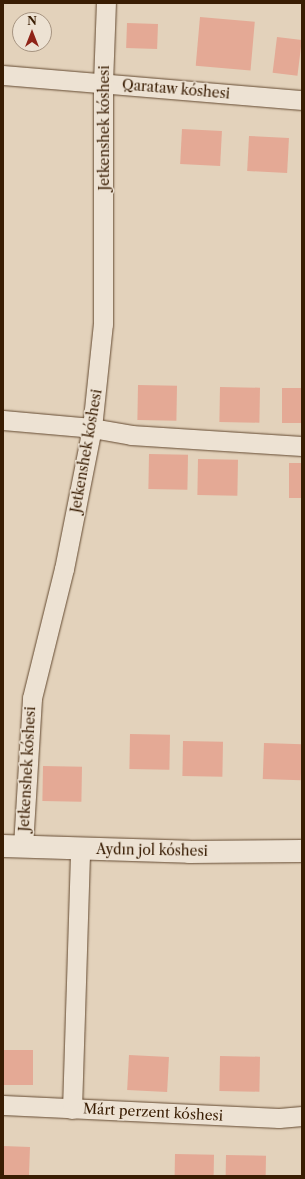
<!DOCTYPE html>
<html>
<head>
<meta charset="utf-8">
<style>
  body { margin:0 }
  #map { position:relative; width:305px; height:1179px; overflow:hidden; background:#e3d2bb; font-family:"Libre Caslon Text",serif }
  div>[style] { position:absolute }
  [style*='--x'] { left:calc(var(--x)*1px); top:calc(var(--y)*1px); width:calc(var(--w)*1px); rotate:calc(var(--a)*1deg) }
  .building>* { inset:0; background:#e4a995; transform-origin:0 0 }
  .roads { filter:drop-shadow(0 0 1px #644a31) drop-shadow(0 0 1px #644a31) }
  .street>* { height:19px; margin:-9.5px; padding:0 9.5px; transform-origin:9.5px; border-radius:9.5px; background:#ede2d3 }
  .secondary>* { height:22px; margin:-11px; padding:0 11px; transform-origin:11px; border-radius:11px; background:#ede2d3 }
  span { translate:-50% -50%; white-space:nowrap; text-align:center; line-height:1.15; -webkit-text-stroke:3px #ede2d3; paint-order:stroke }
  .street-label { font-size:14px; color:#391d03 }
  .frame { position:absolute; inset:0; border:4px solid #391d03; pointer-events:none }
  .north { position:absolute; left:12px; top:12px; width:40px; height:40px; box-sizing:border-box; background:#ede2d3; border:1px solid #a59380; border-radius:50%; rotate:0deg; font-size:11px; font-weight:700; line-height:16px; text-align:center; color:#391d03 }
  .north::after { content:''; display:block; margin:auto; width:14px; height:18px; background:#8f2418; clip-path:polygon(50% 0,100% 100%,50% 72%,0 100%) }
</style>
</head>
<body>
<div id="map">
  <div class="building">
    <i style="left:200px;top:17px;width:55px;height:49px;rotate:5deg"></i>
    <i style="left:127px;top:23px;width:31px;height:25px;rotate:2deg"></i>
    <i style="left:277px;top:37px;width:25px;height:36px;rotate:7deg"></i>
    <i style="left:182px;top:129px;width:40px;height:35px;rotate:3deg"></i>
    <i style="left:249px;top:136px;width:40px;height:35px;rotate:3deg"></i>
    <i style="left:138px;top:385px;width:39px;height:35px;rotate:1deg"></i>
    <i style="left:220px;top:387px;width:40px;height:35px;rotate:1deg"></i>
    <i style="left:282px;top:388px;width:20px;height:35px"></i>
    <i style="left:149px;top:454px;width:39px;height:35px;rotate:1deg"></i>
    <i style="left:198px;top:459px;width:40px;height:36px;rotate:1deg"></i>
    <i style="left:289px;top:463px;width:13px;height:35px"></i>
    <i style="left:130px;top:734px;width:40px;height:35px;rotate:1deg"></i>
    <i style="left:183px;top:741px;width:40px;height:35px;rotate:1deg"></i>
    <i style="left:264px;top:743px;width:38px;height:36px;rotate:2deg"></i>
    <i style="left:43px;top:766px;width:39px;height:35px;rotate:1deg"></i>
    <i style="left:3px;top:1050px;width:30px;height:35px"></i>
    <i style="left:129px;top:1055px;width:40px;height:35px;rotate:3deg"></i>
    <i style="left:220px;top:1056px;width:40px;height:35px;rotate:1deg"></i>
    <i style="left:3px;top:1146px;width:27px;height:30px;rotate:2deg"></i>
    <i style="left:175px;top:1154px;width:39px;height:22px;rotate:1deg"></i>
    <i style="left:226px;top:1155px;width:40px;height:21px;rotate:1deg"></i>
  </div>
  <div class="roads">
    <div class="street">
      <i style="--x:3;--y:75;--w:300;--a:4.8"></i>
      <i style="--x:3;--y:420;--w:89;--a:5.1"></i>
      <i style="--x:92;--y:428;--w:40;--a:10"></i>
      <i style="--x:131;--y:435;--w:171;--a:3.7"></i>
      <i style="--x:23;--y:846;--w:148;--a:-86.5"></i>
      <i style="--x:32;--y:698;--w:133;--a:-76.1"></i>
      <i style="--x:64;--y:569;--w:144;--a:-78.8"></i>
      <i style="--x:92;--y:428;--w:105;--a:-84"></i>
      <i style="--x:103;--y:324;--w:241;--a:-90"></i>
      <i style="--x:103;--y:83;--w:80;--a:-87.9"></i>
      <i style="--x:3;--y:1105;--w:276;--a:2.7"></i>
      <i style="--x:279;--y:1118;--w:23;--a:-5"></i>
      <i style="--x:72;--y:1109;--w:261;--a:-88.2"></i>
    </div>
    <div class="secondary">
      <i style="--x:3;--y:846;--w:186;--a:1.8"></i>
      <i style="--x:189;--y:852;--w:113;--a:-0.5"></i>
    </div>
  </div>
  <div class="street-label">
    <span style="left:176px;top:89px;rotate:5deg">Qarataw kóshesi</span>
    <span style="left:104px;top:128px;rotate:-90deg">Jetkenshek kóshesi</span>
    <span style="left:86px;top:451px;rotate:-80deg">Jetkenshek kóshesi</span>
    <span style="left:27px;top:769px;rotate:-87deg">Jetkenshek kóshesi</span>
    <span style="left:152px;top:850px;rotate:1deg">Aydın jol kóshesi</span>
    <span style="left:153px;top:1112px;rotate:3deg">Márt perzent kóshesi</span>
  </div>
  <div class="frame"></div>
  <div class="north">N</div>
</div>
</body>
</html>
